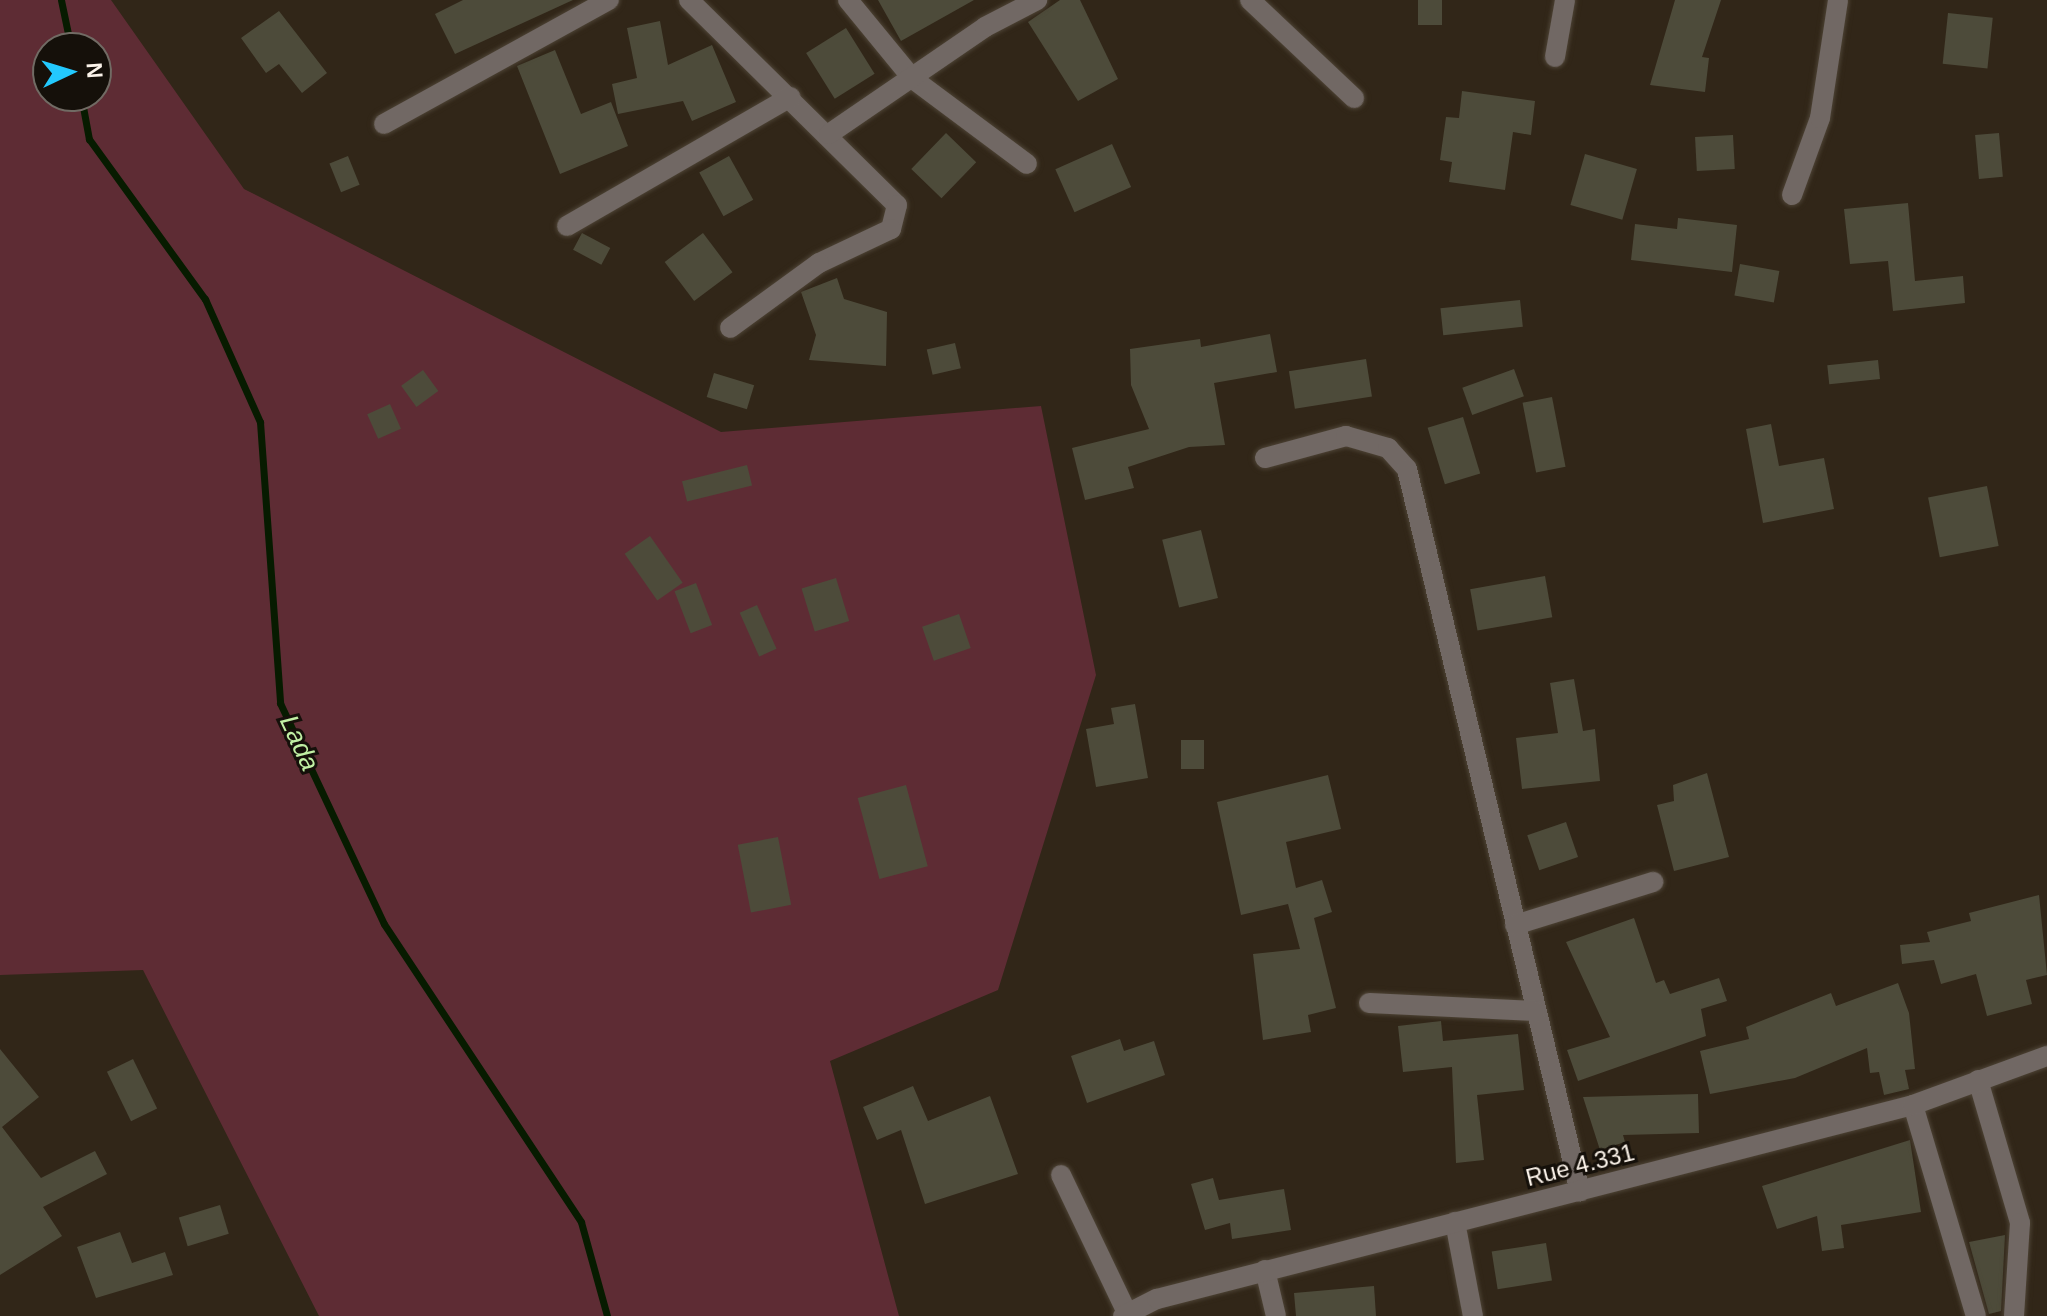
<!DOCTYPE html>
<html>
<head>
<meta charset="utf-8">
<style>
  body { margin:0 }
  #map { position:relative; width:2047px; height:1316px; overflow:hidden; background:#312618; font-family:Arial,sans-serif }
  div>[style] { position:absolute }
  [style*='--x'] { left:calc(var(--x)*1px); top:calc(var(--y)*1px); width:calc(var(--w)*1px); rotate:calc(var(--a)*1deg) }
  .green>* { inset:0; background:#5e2c34 }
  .stream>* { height:7px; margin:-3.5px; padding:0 3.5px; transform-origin:3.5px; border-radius:3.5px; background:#071b00 }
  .building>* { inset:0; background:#4d4b3a; transform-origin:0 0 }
  .roads { filter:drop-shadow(0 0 2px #4d4335) drop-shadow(0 0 2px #4d4335) }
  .minor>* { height:20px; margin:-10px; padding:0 10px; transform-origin:10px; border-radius:10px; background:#716864 }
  span { translate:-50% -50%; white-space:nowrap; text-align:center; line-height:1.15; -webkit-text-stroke:6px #15100a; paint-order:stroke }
  .street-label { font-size:24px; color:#fbf3ea }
  .water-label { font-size:26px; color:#c1f0a4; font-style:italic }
  .north { position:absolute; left:32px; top:32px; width:80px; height:80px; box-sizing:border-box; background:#15100a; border:2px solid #716b64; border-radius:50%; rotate:86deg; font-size:22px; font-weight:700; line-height:32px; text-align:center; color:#fbf3ea }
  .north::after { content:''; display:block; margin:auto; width:28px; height:36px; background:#23c9fe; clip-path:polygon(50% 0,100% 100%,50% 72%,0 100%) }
</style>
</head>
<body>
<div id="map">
  <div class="green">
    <i style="clip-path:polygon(evenodd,0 0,111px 0,244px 189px,721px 432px,1041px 406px,1096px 675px,998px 990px,830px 1061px,899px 1316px,319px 1316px,143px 970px,0 975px,0 0,48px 48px,96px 48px,96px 96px,48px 96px,48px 48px)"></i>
  </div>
  <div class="stream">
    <i style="--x:61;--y:0;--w:49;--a:78.2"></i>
    <i style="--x:81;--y:96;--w:44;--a:79.5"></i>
    <i style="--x:89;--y:139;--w:198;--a:54.1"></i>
    <i style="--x:205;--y:299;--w:135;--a:65.9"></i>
    <i style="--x:260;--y:422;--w:282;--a:85.9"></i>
    <i style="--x:280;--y:703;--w:244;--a:64.8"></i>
    <i style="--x:384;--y:924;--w:357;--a:56.5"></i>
    <i style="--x:581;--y:1222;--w:98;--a:74.5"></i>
  </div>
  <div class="building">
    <i style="clip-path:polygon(463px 0,573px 0,455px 54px,435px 14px)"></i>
    <i style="clip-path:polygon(878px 0,974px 0,901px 41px)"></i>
    <i style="clip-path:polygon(1060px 0,1080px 0,1118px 79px,1078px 101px,1028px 22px)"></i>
    <i style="left:1418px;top:0;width:24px;height:25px"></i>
    <i style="clip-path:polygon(1675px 0,1721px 0,1702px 57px,1709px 58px,1705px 92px,1650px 85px)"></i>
    <i style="clip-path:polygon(279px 11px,327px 73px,302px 93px,279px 64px,266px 73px,241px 38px)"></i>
    <i style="left:1948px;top:13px;width:45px;height:51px;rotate:6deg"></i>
    <i style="clip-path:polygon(660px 21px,668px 65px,712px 45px,736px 102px,692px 121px,683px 101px,618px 114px,612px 84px,637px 78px,627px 28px)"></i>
    <i style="left:846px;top:28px;width:54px;height:47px;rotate:58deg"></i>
    <i style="clip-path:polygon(555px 50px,581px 114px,611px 102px,628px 146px,560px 174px,517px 66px)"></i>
    <i style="clip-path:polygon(1462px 91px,1535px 101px,1531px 135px,1513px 132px,1505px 190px,1449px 182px,1452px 162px,1440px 160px,1446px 117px,1459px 118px)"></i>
    <i style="left:946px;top:133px;width:42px;height:50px;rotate:44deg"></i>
    <i style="left:1999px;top:133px;width:44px;height:24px;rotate:85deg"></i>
    <i style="left:1733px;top:135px;width:34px;height:38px;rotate:87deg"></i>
    <i style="left:1112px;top:144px;width:47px;height:62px;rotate:66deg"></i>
    <i style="left:1585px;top:154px;width:54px;height:53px;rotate:16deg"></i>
    <i style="left:348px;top:156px;width:31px;height:20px;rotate:68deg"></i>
    <i style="left:729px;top:156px;width:50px;height:34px;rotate:61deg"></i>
    <i style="clip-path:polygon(1908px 203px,1915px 281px,1963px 276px,1965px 303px,1893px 311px,1888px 261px,1850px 264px,1844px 209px)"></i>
    <i style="clip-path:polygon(1678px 218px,1737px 225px,1732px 272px,1631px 260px,1635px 224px,1677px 229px)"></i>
    <i style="left:582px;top:233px;width:32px;height:19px;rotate:28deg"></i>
    <i style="left:703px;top:233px;width:49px;height:48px;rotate:53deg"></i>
    <i style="left:1740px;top:264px;width:40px;height:32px;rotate:10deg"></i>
    <i style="clip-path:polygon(837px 278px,844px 299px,887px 312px,886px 366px,809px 360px,816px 335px,801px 292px)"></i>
    <i style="left:1520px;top:300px;width:27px;height:80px;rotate:84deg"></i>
    <i style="clip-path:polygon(1270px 334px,1277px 372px,1214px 383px,1225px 445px,1189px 447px,1128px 467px,1134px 488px,1085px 500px,1072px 448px,1149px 429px,1131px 385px,1130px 349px,1200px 339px,1201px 347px)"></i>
    <i style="left:955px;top:343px;width:26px;height:29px;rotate:77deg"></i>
    <i style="left:1366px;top:359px;width:38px;height:78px;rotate:81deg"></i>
    <i style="left:1878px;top:360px;width:19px;height:51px;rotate:84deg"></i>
    <i style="left:1514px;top:369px;width:29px;height:55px;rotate:70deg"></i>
    <i style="left:423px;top:370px;width:26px;height:27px;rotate:54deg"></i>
    <i style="left:714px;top:373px;width:42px;height:25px;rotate:17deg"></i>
    <i style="left:1552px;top:397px;width:71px;height:30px;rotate:79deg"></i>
    <i style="left:390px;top:404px;width:27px;height:25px;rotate:66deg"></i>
    <i style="left:1463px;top:417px;width:59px;height:37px;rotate:73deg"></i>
    <i style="clip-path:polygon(1771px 424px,1779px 466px,1824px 458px,1834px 509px,1763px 523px,1746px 429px)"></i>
    <i style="left:747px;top:465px;width:21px;height:67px;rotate:76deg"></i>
    <i style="left:1987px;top:486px;width:61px;height:60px;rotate:79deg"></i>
    <i style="left:1201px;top:530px;width:70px;height:40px;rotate:76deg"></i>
    <i style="left:650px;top:536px;width:57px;height:31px;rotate:55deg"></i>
    <i style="left:1545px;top:576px;width:42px;height:76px;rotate:80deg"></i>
    <i style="left:836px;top:578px;width:45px;height:36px;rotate:73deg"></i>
    <i style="left:696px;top:583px;width:45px;height:23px;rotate:69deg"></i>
    <i style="left:757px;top:605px;width:48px;height:19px;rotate:66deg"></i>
    <i style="left:959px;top:614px;width:36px;height:39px;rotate:71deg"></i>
    <i style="clip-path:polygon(1574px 679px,1583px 731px,1595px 729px,1600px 781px,1522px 789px,1516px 738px,1558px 733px,1550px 683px)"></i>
    <i style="clip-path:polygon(1135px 704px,1148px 778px,1096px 787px,1086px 729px,1114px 724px,1111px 708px)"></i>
    <i style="left:1181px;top:740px;width:23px;height:29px"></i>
    <i style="clip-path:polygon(1707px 773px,1729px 857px,1674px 871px,1657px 805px,1674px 801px,1673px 785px)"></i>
    <i style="clip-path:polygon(1328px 775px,1341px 829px,1286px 842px,1296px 888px,1322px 880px,1332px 912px,1314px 918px,1336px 1008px,1308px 1015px,1311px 1032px,1263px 1040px,1253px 954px,1300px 949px,1288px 904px,1241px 915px,1217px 802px)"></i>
    <i style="left:906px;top:785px;width:84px;height:50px;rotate:75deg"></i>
    <i style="left:1566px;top:822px;width:37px;height:41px;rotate:71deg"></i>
    <i style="left:778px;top:837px;width:69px;height:41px;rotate:79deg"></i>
    <i style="clip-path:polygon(2039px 895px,2047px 975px,2026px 980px,2032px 1004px,1987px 1016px,1976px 974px,1941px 984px,1934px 960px,1902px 964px,1900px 945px,1930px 942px,1927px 932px,1971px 921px,1969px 913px)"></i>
    <i style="clip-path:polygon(1634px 918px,1656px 983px,1664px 980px,1670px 994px,1719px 978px,1727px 1001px,1701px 1009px,1706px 1036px,1578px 1081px,1567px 1050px,1610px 1037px,1566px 942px)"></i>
    <i style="clip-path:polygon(1898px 983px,1909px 1013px,1915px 1069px,1905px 1070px,1909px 1089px,1884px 1095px,1879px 1072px,1870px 1073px,1867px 1048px,1795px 1078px,1710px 1094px,1700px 1051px,1749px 1039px,1746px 1027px,1831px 993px,1836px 1006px)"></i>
    <i style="clip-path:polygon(1441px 1021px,1443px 1041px,1518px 1034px,1524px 1090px,1477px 1095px,1484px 1160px,1456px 1163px,1452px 1067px,1403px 1072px,1398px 1026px)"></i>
    <i style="clip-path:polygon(1120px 1039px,1124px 1051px,1154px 1041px,1165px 1075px,1087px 1103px,1071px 1056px)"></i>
    <i style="clip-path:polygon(0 1049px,39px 1097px,2px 1127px,41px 1178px,95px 1151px,107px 1174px,43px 1207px,62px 1236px,0 1275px)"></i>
    <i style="left:133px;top:1059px;width:55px;height:29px;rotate:64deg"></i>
    <i style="clip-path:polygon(913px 1086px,928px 1121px,990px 1096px,1018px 1174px,925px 1204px,901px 1130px,877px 1140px,863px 1107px)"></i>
    <i style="clip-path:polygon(1698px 1094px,1699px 1133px,1623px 1135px,1625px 1142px,1600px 1150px,1583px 1097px)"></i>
    <i style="clip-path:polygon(1910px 1140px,1921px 1212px,1841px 1225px,1844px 1248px,1822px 1251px,1817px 1216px,1777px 1229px,1762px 1186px)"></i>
    <i style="clip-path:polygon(1213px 1178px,1219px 1200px,1284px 1189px,1291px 1230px,1232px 1239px,1230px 1223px,1205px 1230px,1191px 1184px)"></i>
    <i style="left:220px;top:1205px;width:30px;height:43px;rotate:73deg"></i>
    <i style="clip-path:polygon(120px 1232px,132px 1263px,165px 1252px,173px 1275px,96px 1298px,77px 1247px)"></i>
    <i style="clip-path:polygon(2005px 1235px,2001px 1311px,1989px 1314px,1969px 1242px)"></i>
    <i style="left:1546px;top:1243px;width:38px;height:55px;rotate:81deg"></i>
    <i style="clip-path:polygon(1374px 1286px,1376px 1316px,1296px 1316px,1294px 1293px)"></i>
  </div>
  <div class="roads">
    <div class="minor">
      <i style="--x:689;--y:0;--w:292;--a:44.6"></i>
      <i style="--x:897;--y:205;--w:25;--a:104"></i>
      <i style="--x:891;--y:229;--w:80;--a:154.7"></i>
      <i style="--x:819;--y:263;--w:110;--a:143.9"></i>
      <i style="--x:848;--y:0;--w:102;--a:50.6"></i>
      <i style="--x:913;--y:79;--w:142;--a:36.7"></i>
      <i style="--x:1250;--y:0;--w:143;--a:43.3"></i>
      <i style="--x:1555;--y:57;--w:58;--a:-80"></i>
      <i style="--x:384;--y:124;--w:257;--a:-28.9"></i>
      <i style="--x:829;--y:134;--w:189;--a:-34.4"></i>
      <i style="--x:985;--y:27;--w:59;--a:-27.4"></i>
      <i style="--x:1792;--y:195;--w:82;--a:-70"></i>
      <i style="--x:1820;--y:118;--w:119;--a:-81.3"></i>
      <i style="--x:567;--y:226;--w:258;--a:-30"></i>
      <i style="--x:1265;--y:458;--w:84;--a:-15.2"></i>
      <i style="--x:1346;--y:436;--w:44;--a:15.9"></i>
      <i style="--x:1388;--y:448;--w:28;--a:48"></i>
      <i style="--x:1407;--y:469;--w:743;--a:76.54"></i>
      <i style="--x:1515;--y:925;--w:145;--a:-17.3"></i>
      <i style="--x:1369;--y:1003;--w:166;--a:2.8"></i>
      <i style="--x:1978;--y:1080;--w:149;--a:73.6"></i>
      <i style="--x:2020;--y:1223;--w:93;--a:93.7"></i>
      <i style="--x:1913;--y:1105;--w:220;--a:73.4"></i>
      <i style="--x:1061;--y:1175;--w:153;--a:64.4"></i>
      <i style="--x:1455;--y:1222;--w:96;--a:79.2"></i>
      <i style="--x:1265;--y:1270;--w:47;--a:76.6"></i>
      <i style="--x:1123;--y:1316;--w:38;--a:-27"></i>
      <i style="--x:1157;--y:1299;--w:780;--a:-14.39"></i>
      <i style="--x:1913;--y:1105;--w:143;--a:-20.1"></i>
    </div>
  </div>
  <div class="street-label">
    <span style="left:1580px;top:1165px;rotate:-14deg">Rue 4.331</span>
  </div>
  <div class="water-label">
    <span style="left:299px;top:743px;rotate:65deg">Lada</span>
  </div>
  <div class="north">N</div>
</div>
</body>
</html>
